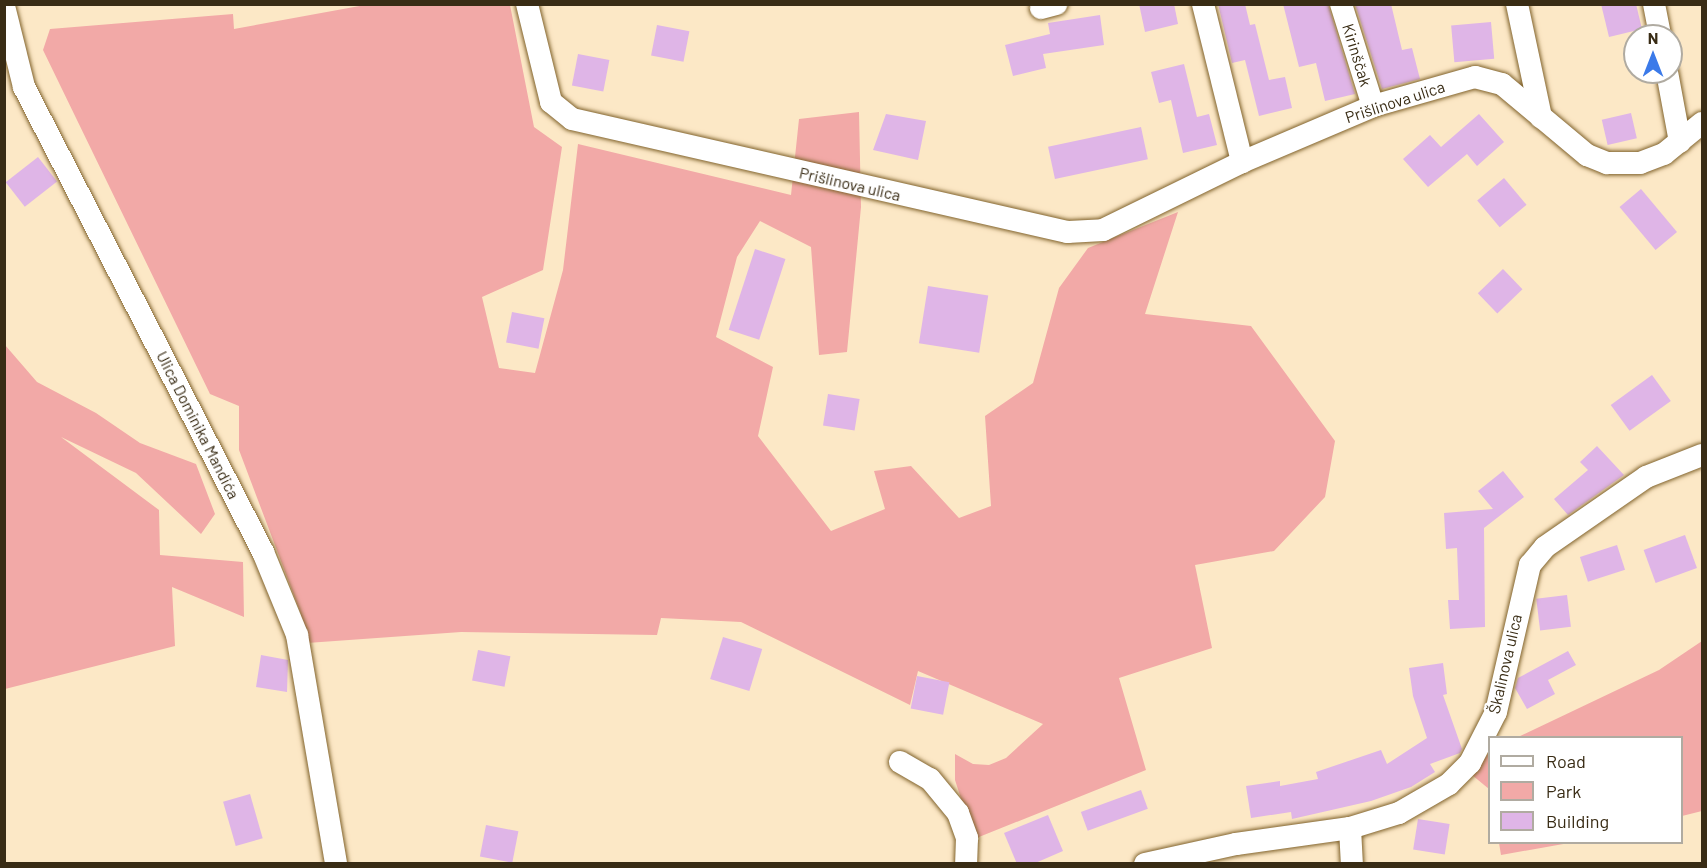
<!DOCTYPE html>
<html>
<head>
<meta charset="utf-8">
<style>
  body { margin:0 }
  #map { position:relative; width:1707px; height:868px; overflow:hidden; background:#fce8c6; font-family:Barlow,sans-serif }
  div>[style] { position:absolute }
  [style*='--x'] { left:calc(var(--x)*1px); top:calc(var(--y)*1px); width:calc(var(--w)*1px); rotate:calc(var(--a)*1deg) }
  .green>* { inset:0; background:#f2a9a7 }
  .building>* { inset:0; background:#dfb5e7; transform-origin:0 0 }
  .roads { filter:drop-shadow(0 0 2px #81632c) drop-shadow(0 0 2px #81632c) }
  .minor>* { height:22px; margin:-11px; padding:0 11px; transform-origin:11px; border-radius:11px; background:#fff }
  span { translate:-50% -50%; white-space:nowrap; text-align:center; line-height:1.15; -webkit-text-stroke:4.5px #fff; paint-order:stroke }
  .street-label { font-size:16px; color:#392c15 }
  .frame { position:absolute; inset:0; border:6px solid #392c15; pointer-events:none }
  .legend { position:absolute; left:1488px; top:736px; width:195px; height:108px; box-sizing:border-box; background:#fff; border:2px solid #b0aba1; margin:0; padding:8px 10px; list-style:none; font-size:18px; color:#392c15 }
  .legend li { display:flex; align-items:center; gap:12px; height:30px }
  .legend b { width:30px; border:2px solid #b0aba1 }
  .north { position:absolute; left:1623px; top:24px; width:60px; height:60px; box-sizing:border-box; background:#fff; border:2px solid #b0aba1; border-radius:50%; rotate:0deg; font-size:16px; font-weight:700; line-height:24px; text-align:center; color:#392c15 }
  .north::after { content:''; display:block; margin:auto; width:21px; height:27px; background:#3b7ae9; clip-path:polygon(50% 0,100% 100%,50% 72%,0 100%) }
</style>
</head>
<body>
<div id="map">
  <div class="green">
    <i style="clip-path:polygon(365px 5px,510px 5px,534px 127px,562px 147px,543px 270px,482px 297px,499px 368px,535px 373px,563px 270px,578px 144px,791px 195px,799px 119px,859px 112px,861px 207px,847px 352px,819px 355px,811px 247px,760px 221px,737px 257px,716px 337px,773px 367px,758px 436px,831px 531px,885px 509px,874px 471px,911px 466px,959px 518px,991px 506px,985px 416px,1033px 383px,1059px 288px,1088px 248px,1178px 212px,1145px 314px,1251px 326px,1335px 441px,1325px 497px,1274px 551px,1195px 565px,1212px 648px,1119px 678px,1146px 770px,974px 839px,955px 780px,955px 754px,973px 764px,989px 765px,1006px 758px,1043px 724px,918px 671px,910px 705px,741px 622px,661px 618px,657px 635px,461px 632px,293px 644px,301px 614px,239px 450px,239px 406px,210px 394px,43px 50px,50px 29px,233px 14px,234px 29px)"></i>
    <i style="clip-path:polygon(5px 345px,37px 382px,96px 413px,140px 443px,196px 464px,215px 514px,201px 534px,136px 473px,61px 437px,159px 510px,160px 555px,243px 562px,244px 617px,172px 587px,175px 646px,5px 689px)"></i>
    <i style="clip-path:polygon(1702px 641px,1702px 811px,1682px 816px,1682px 738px,1518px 737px,1659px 670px)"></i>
    <i style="clip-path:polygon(1489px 753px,1489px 789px,1472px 775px)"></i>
    <i style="clip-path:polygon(1499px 843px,1499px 842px,1569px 843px,1501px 855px)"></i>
  </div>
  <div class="building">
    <i style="clip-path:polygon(1139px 4px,1174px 4px,1178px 24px,1145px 32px)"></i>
    <i style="clip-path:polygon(1218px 4px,1245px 4px,1250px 25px,1255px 24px,1269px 80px,1285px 77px,1292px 108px,1259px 116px,1245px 60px,1232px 63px)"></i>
    <i style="clip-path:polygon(1283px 4px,1328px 4px,1355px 94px,1325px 101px,1316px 63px,1299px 67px)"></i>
    <i style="clip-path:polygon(1355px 4px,1391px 4px,1402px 50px,1412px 48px,1420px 79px,1382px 89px)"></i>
    <i style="clip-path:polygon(1601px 4px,1636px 4px,1642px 29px,1609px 37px)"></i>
    <i style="clip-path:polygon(1100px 15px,1104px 45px,1043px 54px,1046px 68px,1013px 76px,1005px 45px,1050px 34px,1048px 23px)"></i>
    <i style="left:1491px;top:22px;width:37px;height:40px;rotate:85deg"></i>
    <i style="left:657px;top:25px;width:33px;height:31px;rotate:11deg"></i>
    <i style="left:578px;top:54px;width:32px;height:32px;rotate:11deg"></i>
    <i style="clip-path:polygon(1184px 64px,1197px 117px,1209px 114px,1217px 145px,1183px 153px,1171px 100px,1159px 103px,1151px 72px)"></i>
    <i style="left:1631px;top:113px;width:26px;height:30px;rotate:77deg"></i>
    <i style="clip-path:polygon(886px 114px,926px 121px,918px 160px,873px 150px)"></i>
    <i style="clip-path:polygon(1479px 114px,1504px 142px,1477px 166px,1467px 154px,1428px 187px,1403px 159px,1430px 135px,1441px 147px)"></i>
    <i style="left:1141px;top:127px;width:33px;height:95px;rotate:78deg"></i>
    <i style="left:38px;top:157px;width:31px;height:41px;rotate:52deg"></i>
    <i style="left:1504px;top:178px;width:35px;height:35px;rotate:50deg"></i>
    <i style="left:1641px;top:189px;width:56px;height:28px;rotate:50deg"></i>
    <i style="left:755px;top:249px;width:32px;height:85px;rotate:18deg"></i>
    <i style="left:1503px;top:269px;width:28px;height:35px;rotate:46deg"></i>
    <i style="left:928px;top:286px;width:61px;height:58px;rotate:9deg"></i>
    <i style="left:512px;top:312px;width:33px;height:31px;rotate:11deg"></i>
    <i style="left:1652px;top:375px;width:32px;height:51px;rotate:54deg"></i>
    <i style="left:828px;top:394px;width:32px;height:32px;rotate:9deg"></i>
    <i style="clip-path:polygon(1597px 446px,1624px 475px,1568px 515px,1554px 499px,1588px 470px,1580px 462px)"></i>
    <i style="clip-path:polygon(1503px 471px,1524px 497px,1484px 528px,1485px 627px,1450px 629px,1448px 600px,1459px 600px,1457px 548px,1446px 549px,1444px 513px,1493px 509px,1478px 491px)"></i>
    <i style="left:1685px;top:535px;width:35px;height:44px;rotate:70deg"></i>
    <i style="left:1617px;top:545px;width:26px;height:39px;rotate:72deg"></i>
    <i style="left:1567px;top:595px;width:32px;height:31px;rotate:83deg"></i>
    <i style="left:723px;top:637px;width:41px;height:44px;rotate:17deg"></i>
    <i style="left:478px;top:650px;width:33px;height:31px;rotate:11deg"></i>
    <i style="clip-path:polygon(1568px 651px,1576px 665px,1548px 680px,1555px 694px,1527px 709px,1515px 688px,1518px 678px)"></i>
    <i style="clip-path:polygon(261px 655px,288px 660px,287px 692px,256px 687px)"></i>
    <i style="clip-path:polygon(1443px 663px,1447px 694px,1443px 695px,1462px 749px,1460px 753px,1430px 764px,1435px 772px,1411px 787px,1371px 801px,1292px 819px,1291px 812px,1251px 818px,1246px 786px,1280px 781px,1280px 786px,1318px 779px,1316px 772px,1381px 750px,1387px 764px,1427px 738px,1413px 696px,1409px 668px)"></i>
    <i style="left:917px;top:676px;width:33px;height:33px;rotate:11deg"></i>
    <i style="left:1141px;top:790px;width:20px;height:64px;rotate:70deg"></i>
    <i style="left:250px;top:794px;width:46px;height:28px;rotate:74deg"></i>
    <i style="clip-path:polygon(1048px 815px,1063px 851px,1033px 864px,1017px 864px,1004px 833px)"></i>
    <i style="left:1418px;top:819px;width:32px;height:31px;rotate:9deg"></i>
    <i style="left:486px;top:825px;width:33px;height:32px;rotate:11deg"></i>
  </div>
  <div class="roads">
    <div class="minor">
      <i style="--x:527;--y:4;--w:101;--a:76.2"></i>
      <i style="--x:551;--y:102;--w:27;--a:39"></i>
      <i style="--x:572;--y:119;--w:508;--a:12.86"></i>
      <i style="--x:1067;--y:232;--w:36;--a:-3"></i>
      <i style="--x:1103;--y:230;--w:155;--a:-26.1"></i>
      <i style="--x:1242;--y:162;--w:142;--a:-23.1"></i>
      <i style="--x:1373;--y:106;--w:106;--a:-15.9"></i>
      <i style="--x:1475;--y:77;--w:28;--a:15"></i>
      <i style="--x:1502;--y:84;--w:111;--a:39.9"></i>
      <i style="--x:1587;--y:155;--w:22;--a:22"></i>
      <i style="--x:1607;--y:163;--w:33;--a:0"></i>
      <i style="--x:1640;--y:163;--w:26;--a:-21"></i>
      <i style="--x:1664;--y:154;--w:49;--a:-39.2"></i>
      <i style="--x:1203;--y:4;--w:163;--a:76.1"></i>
      <i style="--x:1341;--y:4;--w:107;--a:72.6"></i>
      <i style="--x:1517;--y:4;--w:116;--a:78"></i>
      <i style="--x:1654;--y:4;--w:33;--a:79"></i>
      <i style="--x:4;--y:6;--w:83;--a:76.1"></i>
      <i style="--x:24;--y:87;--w:523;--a:62.8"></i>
      <i style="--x:263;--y:552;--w:90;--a:67.7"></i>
      <i style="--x:297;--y:635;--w:232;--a:80.3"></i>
      <i style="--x:1041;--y:8;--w:16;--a:-15"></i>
      <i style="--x:1667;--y:72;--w:71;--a:79.5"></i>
      <i style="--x:900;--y:762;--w:34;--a:30"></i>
      <i style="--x:930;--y:779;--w:44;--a:50.5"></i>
      <i style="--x:958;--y:813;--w:27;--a:70"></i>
      <i style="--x:967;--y:838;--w:26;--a:92"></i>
      <i style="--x:1350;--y:828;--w:36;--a:87"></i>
      <i style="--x:1145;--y:864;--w:93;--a:-12.4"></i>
      <i style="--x:1236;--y:844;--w:115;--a:-8"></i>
      <i style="--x:1350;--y:828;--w:51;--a:-17"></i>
      <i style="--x:1399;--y:813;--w:58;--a:-30.1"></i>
      <i style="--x:1449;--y:784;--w:30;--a:-45"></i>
      <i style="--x:1470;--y:763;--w:57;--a:-63"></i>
      <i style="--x:1496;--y:712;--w:151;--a:-77"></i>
      <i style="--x:1530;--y:565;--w:23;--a:-50"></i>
      <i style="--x:1545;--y:547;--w:123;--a:-34.7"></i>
      <i style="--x:1646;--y:477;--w:60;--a:-21.4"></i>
    </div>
  </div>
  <div class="street-label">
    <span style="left:1357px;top:55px;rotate:73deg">Kirinščak</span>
    <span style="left:1395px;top:102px;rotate:-18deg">Prišlinova ulica</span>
    <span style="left:850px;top:184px;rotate:13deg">Prišlinova ulica</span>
    <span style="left:198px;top:425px;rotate:63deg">Ulica Dominika Mandića</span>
    <span style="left:1505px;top:664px;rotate:-77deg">Škalinova ulica</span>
  </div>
  <div class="frame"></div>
  <ul class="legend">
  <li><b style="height:8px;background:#fff"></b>Road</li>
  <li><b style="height:16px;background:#f2a9a7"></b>Park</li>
  <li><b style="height:16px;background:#dfb5e7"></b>Building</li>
  </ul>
  <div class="north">N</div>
</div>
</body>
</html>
